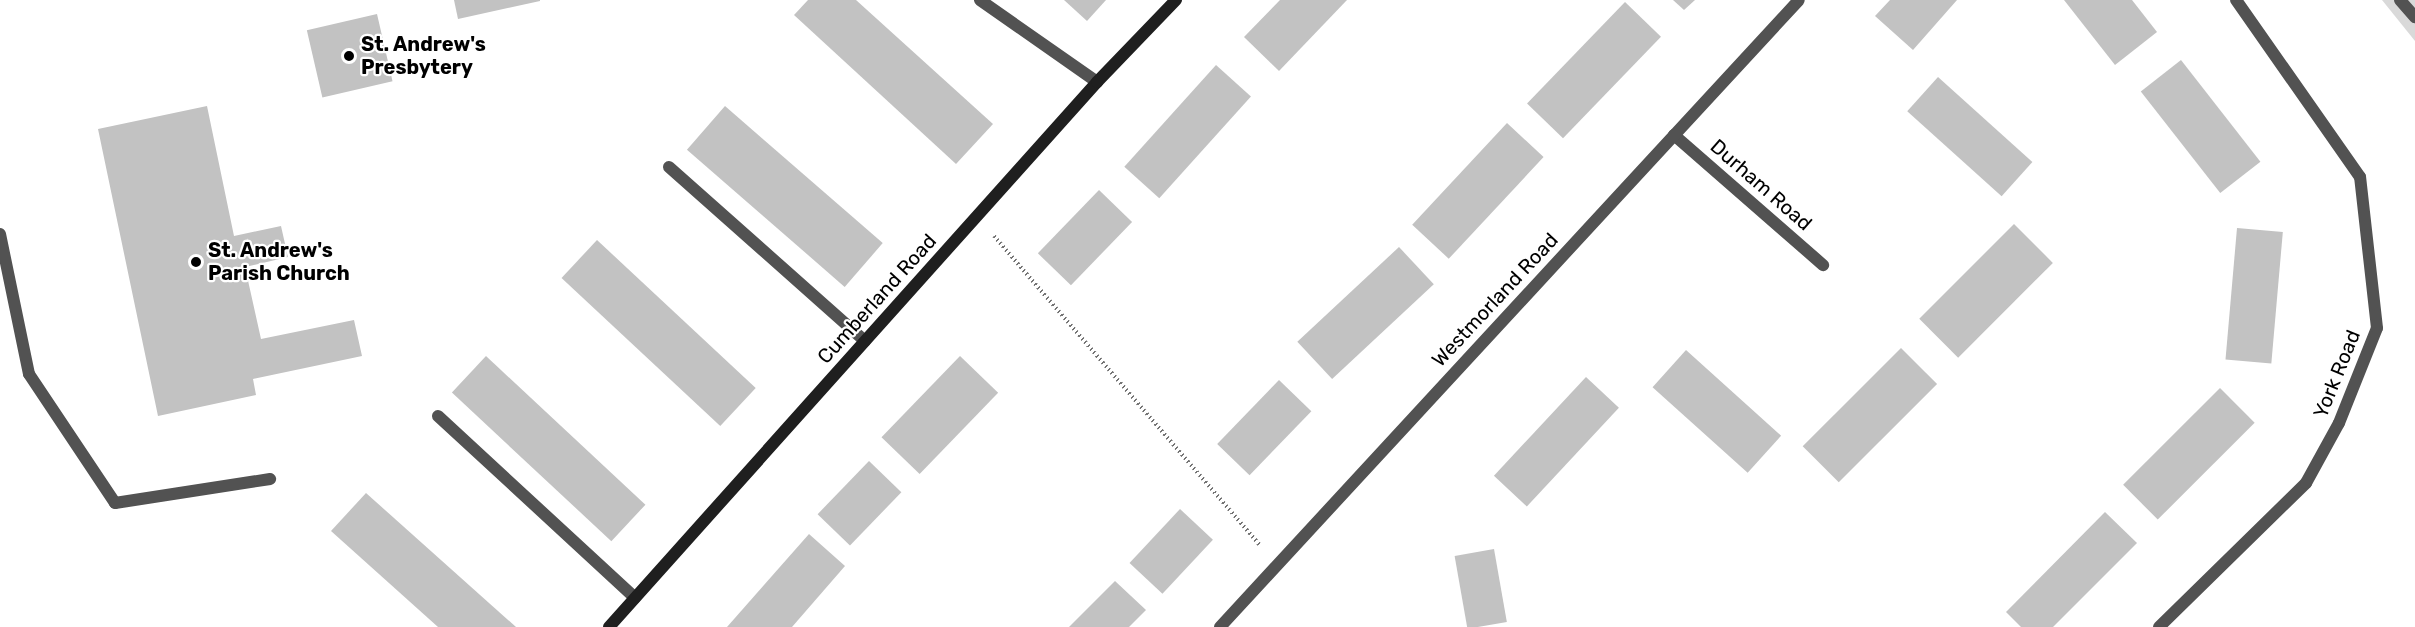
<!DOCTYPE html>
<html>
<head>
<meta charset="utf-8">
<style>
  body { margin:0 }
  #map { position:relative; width:2415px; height:627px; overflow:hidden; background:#fff; font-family:Rubik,sans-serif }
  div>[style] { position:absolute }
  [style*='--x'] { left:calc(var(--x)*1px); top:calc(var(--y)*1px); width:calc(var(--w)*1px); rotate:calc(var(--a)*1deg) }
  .green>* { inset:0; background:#d9d9d9 }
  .building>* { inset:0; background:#c2c2c2; transform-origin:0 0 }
  .path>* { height:4px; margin-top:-2px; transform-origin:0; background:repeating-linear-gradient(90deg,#747474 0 1.5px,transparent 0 4.5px) }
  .lane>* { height:12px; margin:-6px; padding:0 6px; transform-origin:6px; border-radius:6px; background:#525252 }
  .street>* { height:12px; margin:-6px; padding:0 6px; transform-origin:6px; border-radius:6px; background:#525252 }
  .secondary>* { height:12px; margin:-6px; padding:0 6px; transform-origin:6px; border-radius:6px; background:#1f1f1f }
  .dots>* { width:16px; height:16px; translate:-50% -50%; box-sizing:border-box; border:3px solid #fff; border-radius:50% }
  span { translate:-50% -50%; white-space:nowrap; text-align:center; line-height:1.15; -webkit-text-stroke:4.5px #fff; paint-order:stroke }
  .poi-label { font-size:20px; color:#000; font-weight:700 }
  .left { translate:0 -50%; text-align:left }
  .street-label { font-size:20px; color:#000 }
</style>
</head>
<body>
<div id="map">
  <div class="green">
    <i style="clip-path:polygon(2382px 0,2415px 0,2415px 41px)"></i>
  </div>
  <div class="building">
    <i style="clip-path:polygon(454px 0,540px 0,540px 1px,458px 19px)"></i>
    <i style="clip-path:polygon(808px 0,856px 0,993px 124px,956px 164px,794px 15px)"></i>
    <i style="clip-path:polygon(1064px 0,1106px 0,1087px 21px)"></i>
    <i style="clip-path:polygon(1280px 0,1347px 0,1279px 71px,1244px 37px)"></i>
    <i style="clip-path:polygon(1673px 0,1695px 0,1684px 10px)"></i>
    <i style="clip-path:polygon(1890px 0,1957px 0,1913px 50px,1875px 16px)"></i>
    <i style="clip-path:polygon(2064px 0,2132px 0,2157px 32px,2115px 65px)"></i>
    <i style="left:1625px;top:2px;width:50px;height:141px;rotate:44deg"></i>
    <i style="left:377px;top:14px;width:69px;height:72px;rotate:77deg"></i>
    <i style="left:2181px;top:60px;width:129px;height:51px;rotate:52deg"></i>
    <i style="left:1216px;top:65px;width:47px;height:137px;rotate:42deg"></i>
    <i style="left:1938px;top:77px;width:127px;height:46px;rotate:42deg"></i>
    <i style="clip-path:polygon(207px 106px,234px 236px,281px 226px,288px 257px,245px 267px,261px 339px,354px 320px,362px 356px,253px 379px,256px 395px,158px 416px,98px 129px)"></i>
    <i style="left:725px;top:106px;width:209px;height:58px;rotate:41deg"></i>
    <i style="left:1507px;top:123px;width:50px;height:139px;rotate:43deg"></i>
    <i style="left:1099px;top:190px;width:46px;height:88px;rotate:44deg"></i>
    <i style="left:2014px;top:224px;width:55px;height:134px;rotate:45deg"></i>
    <i style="left:2237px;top:228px;width:46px;height:132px;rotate:5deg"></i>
    <i style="left:597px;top:240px;width:217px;height:52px;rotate:43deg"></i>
    <i style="left:1399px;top:247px;width:51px;height:139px;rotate:47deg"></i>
    <i style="left:1901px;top:348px;width:51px;height:139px;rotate:45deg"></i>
    <i style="left:1686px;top:350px;width:128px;height:50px;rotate:42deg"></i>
    <i style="left:486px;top:356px;width:218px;height:50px;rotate:43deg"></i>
    <i style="left:960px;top:356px;width:53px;height:113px;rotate:44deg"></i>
    <i style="left:1586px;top:377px;width:45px;height:135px;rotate:43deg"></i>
    <i style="left:1279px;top:380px;width:45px;height:89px;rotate:44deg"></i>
    <i style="left:2220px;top:388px;width:49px;height:137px;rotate:45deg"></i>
    <i style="left:869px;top:461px;width:45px;height:74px;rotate:44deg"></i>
    <i style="clip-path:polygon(366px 493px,516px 627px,438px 627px,331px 531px)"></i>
    <i style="left:1180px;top:509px;width:45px;height:74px;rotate:43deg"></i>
    <i style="clip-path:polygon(2105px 512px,2137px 543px,2053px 627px,2021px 627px,2006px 612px)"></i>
    <i style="clip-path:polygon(809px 534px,845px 566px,792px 627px,727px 627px)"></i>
    <i style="left:1494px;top:549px;width:74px;height:40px;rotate:80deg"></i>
    <i style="clip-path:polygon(1115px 581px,1146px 610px,1129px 627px,1069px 627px)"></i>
  </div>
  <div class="path">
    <i style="--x:994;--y:236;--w:409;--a:49.3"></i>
  </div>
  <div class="lane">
    <i style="--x:2400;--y:0;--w:23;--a:49"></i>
    <i style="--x:0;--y:234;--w:143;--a:78.3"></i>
    <i style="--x:29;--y:374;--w:155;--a:56.3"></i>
    <i style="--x:115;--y:503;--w:157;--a:-8.8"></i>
  </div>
  <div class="street">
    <i style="--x:980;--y:0;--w:143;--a:35"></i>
    <i style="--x:1674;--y:135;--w:198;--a:41.1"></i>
    <i style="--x:669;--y:167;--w:262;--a:41.6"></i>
    <i style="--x:438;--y:416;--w:268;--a:42.7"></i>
    <i style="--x:1220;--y:627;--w:853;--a:-47.28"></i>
    <i style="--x:2159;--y:627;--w:206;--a:-44.4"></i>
    <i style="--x:2306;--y:483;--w:68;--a:-61.2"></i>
    <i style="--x:2339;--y:423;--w:102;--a:-68.2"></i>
    <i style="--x:2377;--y:328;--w:152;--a:-96.4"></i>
    <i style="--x:2360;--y:177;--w:216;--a:-125"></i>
  </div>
  <div class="secondary">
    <i style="--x:609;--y:627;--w:732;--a:-48.16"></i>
    <i style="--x:1097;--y:82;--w:114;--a:-46.1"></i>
  </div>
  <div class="dots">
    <i style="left:349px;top:56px;background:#000"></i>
    <i style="left:196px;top:262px;background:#000"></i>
  </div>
  <div class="poi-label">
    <span class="left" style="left:361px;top:56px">St. Andrew's<br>Presbytery</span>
    <span class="left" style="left:208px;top:262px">St. Andrew's<br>Parish Church</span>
  </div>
  <div class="street-label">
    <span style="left:1761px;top:185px;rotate:41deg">Durham Road</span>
    <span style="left:877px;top:299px;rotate:-48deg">Cumberland Road</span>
    <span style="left:1495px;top:300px;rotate:-47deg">Westmorland Road</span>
    <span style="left:2337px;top:374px;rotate:-68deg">York Road</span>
  </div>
</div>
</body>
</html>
